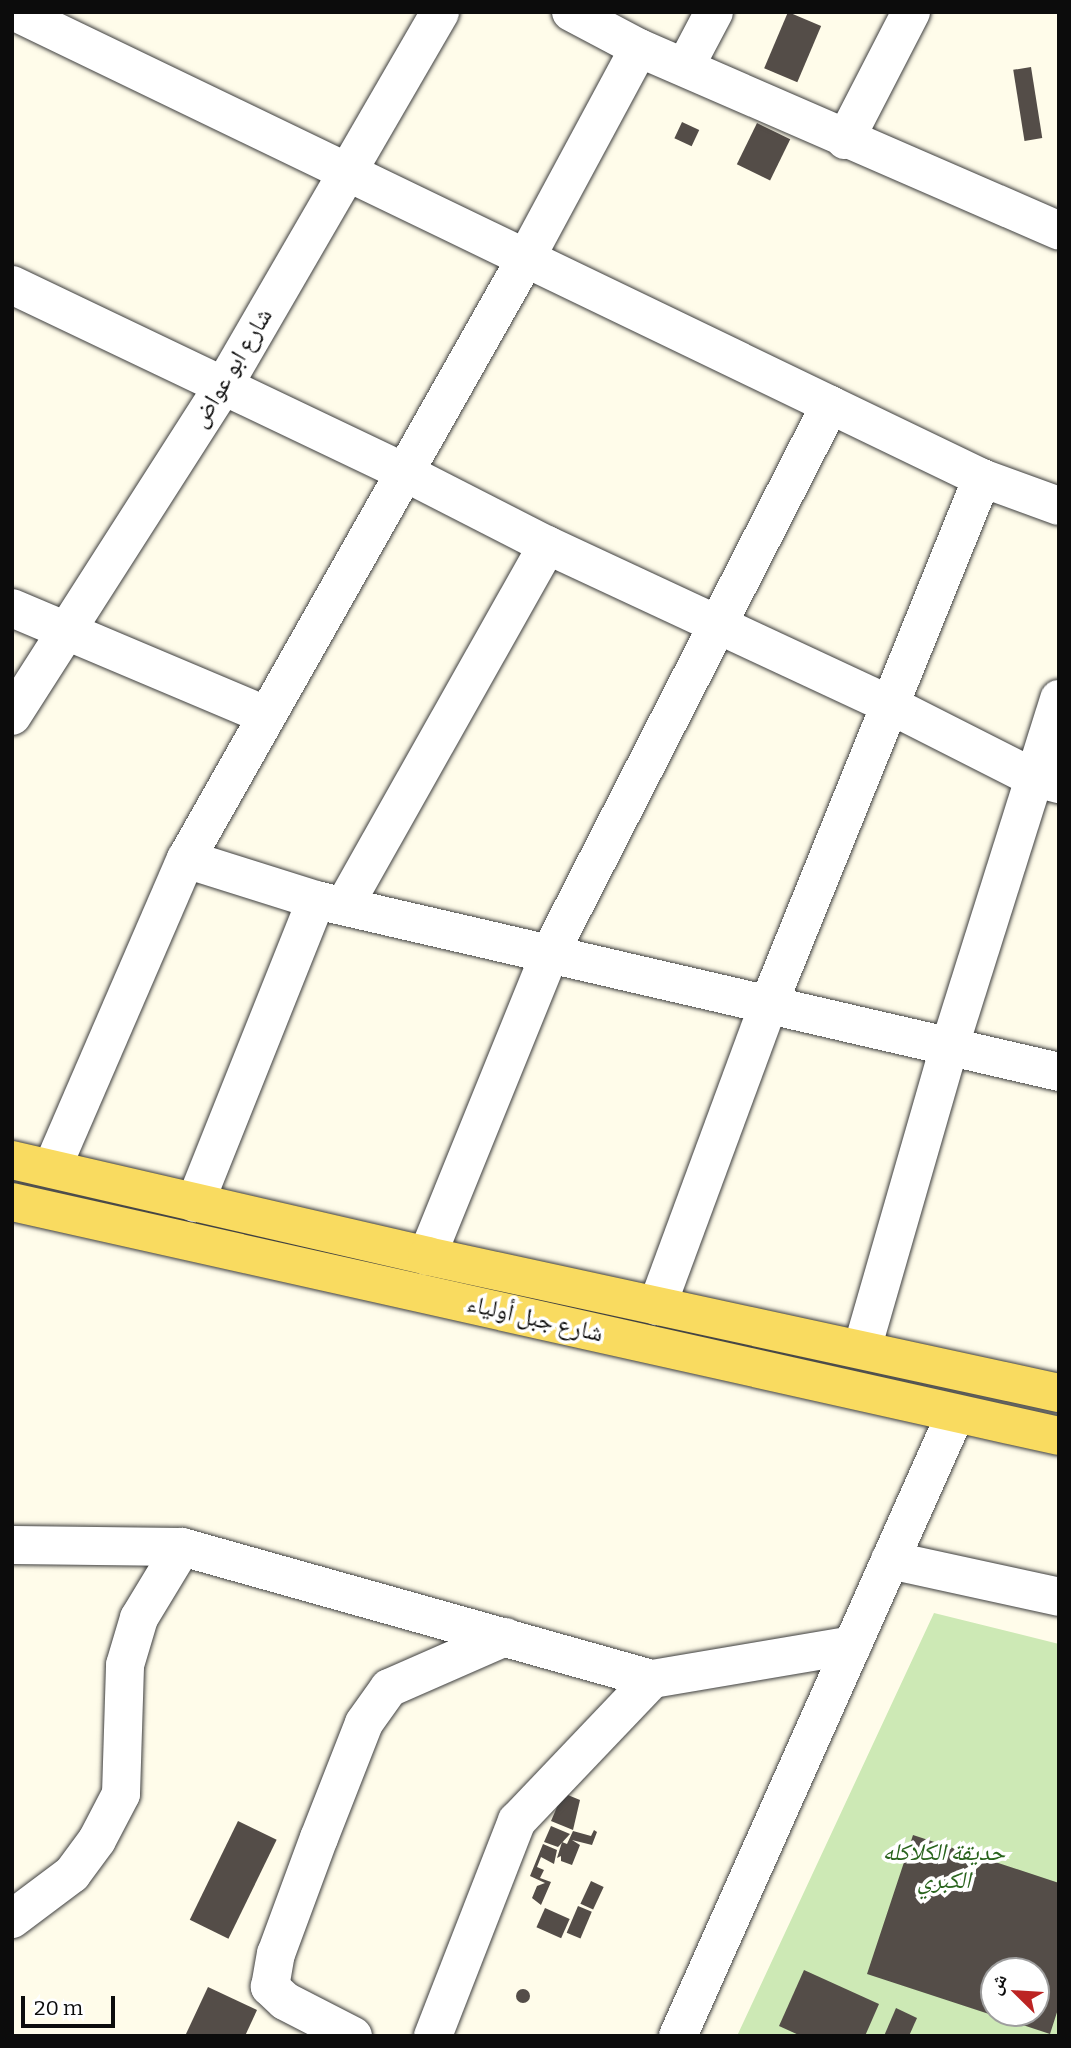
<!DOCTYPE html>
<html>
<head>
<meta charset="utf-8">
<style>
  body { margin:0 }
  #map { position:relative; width:1071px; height:2048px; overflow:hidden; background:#fffcea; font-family:Bitter,"Noto Naskh Arabic",serif }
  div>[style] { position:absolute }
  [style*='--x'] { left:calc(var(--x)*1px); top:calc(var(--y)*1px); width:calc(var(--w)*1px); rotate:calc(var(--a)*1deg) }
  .green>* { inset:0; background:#cde9b5 }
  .building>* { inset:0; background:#544d48; transform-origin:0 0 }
  .round { border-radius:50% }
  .roads { filter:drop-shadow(0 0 2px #3f3f3f) drop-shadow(0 0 2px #3f3f3f) }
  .minor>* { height:38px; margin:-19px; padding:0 19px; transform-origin:19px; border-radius:19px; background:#fff }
  .major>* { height:38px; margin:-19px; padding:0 19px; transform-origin:19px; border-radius:19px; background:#f9db60 }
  span { translate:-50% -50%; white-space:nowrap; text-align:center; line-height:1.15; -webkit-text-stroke:7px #fff; paint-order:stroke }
  .street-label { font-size:24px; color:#0c0c0c }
  .park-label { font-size:24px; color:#28631c; font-style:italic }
  .frame { position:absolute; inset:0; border:14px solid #0c0c0c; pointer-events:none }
  .north { position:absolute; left:980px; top:1957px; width:70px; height:70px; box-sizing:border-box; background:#fff; border:2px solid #9e9e9e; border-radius:50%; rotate:294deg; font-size:19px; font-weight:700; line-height:28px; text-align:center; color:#0c0c0c }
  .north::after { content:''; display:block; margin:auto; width:24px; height:32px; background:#bc2423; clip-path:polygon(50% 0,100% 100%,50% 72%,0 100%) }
  .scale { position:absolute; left:21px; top:1996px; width:94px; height:32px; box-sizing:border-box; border:4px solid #0c0c0c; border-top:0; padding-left:9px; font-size:21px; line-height:24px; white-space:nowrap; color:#0c0c0c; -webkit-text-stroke:5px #fff; paint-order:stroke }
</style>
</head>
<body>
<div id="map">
  <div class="green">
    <i style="clip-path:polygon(evenodd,934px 1613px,1059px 1644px,1059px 2036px,737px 2036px,934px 1613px,994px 1971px,1036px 1971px,1036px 2013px,994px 2013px,994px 1971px)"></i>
  </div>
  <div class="building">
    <i style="left:788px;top:12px;width:36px;height:61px;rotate:23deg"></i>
    <i style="left:1031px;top:67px;width:72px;height:18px;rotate:81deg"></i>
    <i style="left:682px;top:122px;width:19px;height:18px;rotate:25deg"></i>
    <i style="left:757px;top:123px;width:37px;height:46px;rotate:26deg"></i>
    <i style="clip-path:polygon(563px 1793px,580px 1800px,573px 1830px,551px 1821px)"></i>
    <i style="left:238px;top:1821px;width:43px;height:110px;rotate:26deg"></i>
    <i style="clip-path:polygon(551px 1826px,570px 1834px,558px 1847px,544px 1842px)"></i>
    <i style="clip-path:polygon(594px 1830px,597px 1832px,592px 1845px,572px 1840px,580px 1845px,572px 1865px,561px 1861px,561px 1856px,557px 1858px,562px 1842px,567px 1844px,573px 1831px,591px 1836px)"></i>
    <i style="clip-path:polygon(evenodd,913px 1835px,1059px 1883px,1059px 2006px,1050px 2034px,867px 1974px,913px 1835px,994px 1971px,1036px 1971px,1036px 2013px,994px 2013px,994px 1971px)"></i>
    <i style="clip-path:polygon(543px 1844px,557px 1850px,554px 1864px,541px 1857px,537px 1867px,544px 1870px,540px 1878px,551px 1882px,541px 1905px,532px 1898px,537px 1886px,545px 1883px,530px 1876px)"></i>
    <i style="left:591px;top:1881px;width:14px;height:25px;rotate:25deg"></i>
    <i style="left:578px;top:1906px;width:15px;height:29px;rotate:23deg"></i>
    <i style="left:545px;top:1908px;width:27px;height:21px;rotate:24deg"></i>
    <i style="clip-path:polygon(804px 1970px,879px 2004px,865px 2036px,801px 2036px,779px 2026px)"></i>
    <i style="clip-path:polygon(208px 1987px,257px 2010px,245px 2036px,185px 2036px)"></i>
    <i class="round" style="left:516px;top:1989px;width:14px;height:14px"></i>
    <i style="clip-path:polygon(896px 2008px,917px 2018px,909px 2036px,884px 2036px)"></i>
  </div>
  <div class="roads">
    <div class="minor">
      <i style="--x:15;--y:12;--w:1073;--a:25.73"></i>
      <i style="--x:982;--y:478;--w:82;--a:20"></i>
      <i style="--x:571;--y:12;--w:77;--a:27.9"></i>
      <i style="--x:639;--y:48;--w:458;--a:23.5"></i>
      <i style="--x:685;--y:67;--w:62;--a:-62.2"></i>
      <i style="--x:845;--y:140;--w:144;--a:-62.7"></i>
      <i style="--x:12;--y:285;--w:437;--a:25.5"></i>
      <i style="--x:406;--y:473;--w:158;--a:27.1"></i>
      <i style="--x:547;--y:545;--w:381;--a:25"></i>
      <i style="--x:892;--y:706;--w:157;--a:26.9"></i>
      <i style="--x:1032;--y:777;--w:28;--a:15"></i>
      <i style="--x:12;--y:608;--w:275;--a:22.9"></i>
      <i style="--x:12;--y:716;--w:393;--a:-57.4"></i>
      <i style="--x:224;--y:385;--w:431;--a:-59.9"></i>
      <i style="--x:186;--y:859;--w:136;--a:17.5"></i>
      <i style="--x:316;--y:900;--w:763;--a:13.03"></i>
      <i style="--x:344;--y:906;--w:414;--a:-60.6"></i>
      <i style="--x:52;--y:1168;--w:337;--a:-66.6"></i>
      <i style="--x:186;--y:859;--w:693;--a:-60.51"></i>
      <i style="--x:527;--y:256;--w:236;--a:-61.7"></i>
      <i style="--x:195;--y:1203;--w:326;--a:-68.2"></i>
      <i style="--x:427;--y:1256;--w:325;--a:-67.9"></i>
      <i style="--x:549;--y:955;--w:618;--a:-62.94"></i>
      <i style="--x:657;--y:1306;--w:318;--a:-69.7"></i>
      <i style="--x:767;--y:1008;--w:572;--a:-67.92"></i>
      <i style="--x:862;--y:1349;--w:316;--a:-73.9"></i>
      <i style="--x:950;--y:1045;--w:363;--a:-72.5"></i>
      <i style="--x:12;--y:1545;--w:170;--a:0.7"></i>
      <i style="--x:182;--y:1547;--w:488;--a:15.7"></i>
      <i style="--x:652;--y:1679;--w:203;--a:-9.6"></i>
      <i style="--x:890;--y:1560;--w:173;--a:12.3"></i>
      <i style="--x:12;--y:1919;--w:75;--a:-36.9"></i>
      <i style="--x:72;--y:1874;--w:42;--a:-53.7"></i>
      <i style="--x:97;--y:1840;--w:52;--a:-62.4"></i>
      <i style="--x:121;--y:1794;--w:129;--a:-88.2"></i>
      <i style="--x:125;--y:1665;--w:49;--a:-73.4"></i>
      <i style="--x:139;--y:1618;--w:83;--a:-58.8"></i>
      <i style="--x:353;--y:2036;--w:76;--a:-152.8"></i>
      <i style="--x:285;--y:2001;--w:21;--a:-137"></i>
      <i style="--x:270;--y:1987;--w:34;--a:-80"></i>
      <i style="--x:276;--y:1954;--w:124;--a:-69.7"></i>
      <i style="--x:319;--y:1838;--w:123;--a:-68.6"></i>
      <i style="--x:364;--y:1723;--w:43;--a:-54.5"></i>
      <i style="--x:389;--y:1688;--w:127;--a:-23.7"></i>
      <i style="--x:433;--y:2036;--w:231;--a:-68.7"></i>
      <i style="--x:517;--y:1821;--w:196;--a:-46.4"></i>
      <i style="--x:678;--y:2036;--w:680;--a:-65.96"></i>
    </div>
    <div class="major">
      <i style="--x:12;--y:1160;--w:426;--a:13"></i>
      <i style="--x:427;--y:1256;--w:647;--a:12.23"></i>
      <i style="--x:12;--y:1202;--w:1073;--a:12.6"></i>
    </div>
  </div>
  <div class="street-label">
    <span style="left:232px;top:368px;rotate:-59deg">شارع ابو عواض</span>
    <span style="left:535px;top:1319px;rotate:13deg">شارع جبل أولياء</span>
  </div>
  <div class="park-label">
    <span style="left:944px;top:1867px">حديقة الكلاكله<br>الكبري</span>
  </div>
  <div class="frame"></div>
  <div class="north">ش</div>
  <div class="scale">20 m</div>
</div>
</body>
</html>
